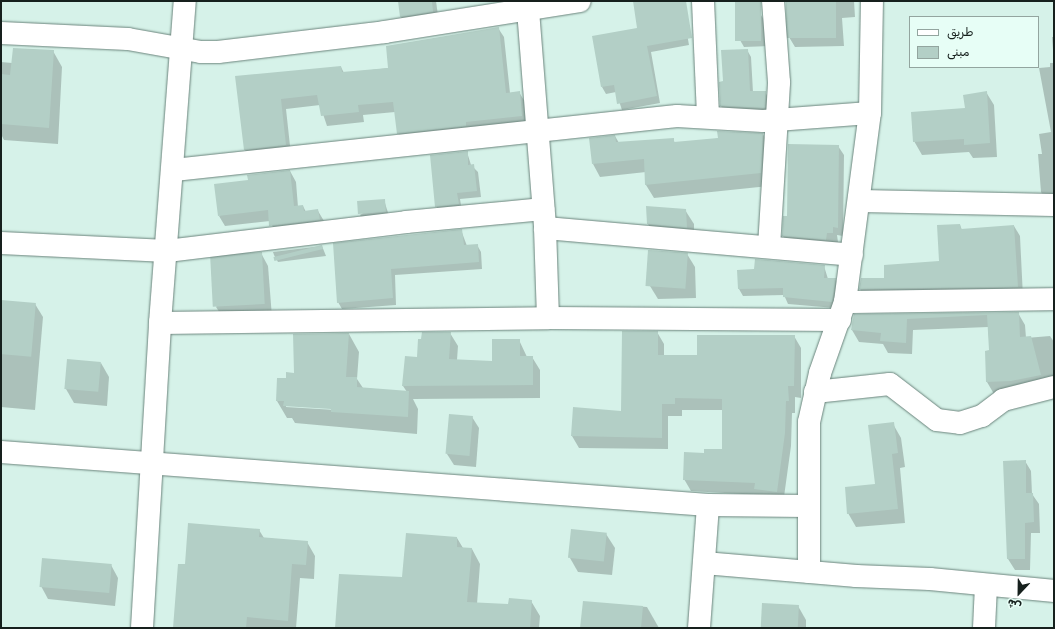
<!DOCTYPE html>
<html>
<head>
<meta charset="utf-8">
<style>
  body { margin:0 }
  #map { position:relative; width:1055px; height:629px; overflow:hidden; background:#d6f2e9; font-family:Rubik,Vazirmatn,sans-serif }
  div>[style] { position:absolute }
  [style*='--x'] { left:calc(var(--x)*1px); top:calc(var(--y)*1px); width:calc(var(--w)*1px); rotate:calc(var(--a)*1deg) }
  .shadow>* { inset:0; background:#0003 }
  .building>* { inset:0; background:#b3cfc6; transform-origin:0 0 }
  .roads { filter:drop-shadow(0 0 1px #6b847c) drop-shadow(0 0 1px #6b847c) }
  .minor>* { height:22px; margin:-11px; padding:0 11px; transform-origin:11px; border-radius:11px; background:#fff }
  span { translate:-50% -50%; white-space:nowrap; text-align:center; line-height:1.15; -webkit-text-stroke:3px #e7fef6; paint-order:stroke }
  .frame { position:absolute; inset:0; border:2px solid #16201d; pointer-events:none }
  .legend { position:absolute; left:909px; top:16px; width:130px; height:52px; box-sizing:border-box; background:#e7fef6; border:1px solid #93a59f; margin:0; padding:5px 7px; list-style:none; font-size:12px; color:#16201d }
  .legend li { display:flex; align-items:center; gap:8px; height:20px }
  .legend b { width:20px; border:1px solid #93a59f }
  .north { position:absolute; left:999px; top:573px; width:40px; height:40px; -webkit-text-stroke:3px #e7fef6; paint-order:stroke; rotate:202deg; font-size:11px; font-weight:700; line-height:16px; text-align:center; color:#16201d }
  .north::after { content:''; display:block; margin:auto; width:14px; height:18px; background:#16201d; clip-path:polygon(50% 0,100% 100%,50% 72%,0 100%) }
</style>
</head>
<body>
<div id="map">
  <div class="shadow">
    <i style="clip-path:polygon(399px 1px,436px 1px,439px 23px,408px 28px,401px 17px)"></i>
    <i style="clip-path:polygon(654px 1px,681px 1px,689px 45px,651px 52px,660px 103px,622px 110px,616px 92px,606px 94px,602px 87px)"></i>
    <i style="clip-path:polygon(786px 1px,854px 1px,855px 17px,842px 18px,844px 46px,795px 47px,789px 37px)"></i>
    <i style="clip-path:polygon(761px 15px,765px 22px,767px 46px,744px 47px,740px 40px)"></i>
    <i style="clip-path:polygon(498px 28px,504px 37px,510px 93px,519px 92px,525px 102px,527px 126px,403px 143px,398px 133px,395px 112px,363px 115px,364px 122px,327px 126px,320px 105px,286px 109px,291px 155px,251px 159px,245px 150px,236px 77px,341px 67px,344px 73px,389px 68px)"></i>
    <i style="clip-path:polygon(1052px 37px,1054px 37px,1054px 203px,1047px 202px,1041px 192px,1038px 154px,1042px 154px,1039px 134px,1051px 132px,1039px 68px,1050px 67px,1050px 63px,1054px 63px)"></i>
    <i style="clip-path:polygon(747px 50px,751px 57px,753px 92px,765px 92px,769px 99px,768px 115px,725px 113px,721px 106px,724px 82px)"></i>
    <i style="clip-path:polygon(53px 51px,62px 67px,58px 144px,4px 140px,1px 134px,1px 62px,12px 63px)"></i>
    <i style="clip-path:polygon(986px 92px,994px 105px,997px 157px,973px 158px,969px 152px,922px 155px,914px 141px,967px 109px)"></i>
    <i style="clip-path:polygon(763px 134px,770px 147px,768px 186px,654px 198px,646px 185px,646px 172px,600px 177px,593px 164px,615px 136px,619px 143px,673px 139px,675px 143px)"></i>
    <i style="clip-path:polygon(838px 146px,844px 155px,843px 236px,837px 235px,838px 242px,832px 242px,831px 249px,788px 245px,783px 236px,788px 217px)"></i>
    <i style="clip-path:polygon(467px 152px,471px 165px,478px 172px,481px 197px,460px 199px,462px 211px,440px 213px,436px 206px)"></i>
    <i style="clip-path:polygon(290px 171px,296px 182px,298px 207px,303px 206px,306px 212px,318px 211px,324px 221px,277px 236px,270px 221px,225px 226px,219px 216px)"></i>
    <i style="clip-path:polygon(384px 200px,390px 219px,364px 222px,360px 215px)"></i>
    <i style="clip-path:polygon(647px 207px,685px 210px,694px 224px,694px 242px,656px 238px,648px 224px)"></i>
    <i style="clip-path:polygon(960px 225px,962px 230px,1014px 226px,1020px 236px,1023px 297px,866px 299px,860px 289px,862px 279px,885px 279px,940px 262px)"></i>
    <i style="clip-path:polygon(461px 230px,467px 246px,477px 245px,481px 252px,482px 269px,395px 275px,396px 305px,342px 309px,338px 302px,334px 244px)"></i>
    <i style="clip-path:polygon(322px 246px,326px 256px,278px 262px,274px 255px,273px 252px)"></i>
    <i style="clip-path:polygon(649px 251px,687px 254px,695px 267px,696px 298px,658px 299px,650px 286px)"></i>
    <i style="clip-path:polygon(261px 253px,268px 266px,272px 317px,224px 319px,216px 307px)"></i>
    <i style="clip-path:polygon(824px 266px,828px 279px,835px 279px,839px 286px,835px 308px,788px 304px,784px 295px,743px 296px,739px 289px,738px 271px)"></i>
    <i style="clip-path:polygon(1px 301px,35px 304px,43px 317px,35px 410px,1px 407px)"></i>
    <i style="clip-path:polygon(1018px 313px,1025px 325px,1026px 338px,1050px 336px,1054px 342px,1054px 385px,994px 394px,987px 382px,986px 352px,990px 351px,988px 327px,913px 330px,912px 354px,888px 353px,883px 344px,859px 342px,852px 330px,855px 315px)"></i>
    <i style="clip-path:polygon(657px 332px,664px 344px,664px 356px,698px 356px,794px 336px,801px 348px,801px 398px,795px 397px,795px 413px,792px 413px,791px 446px,783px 504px,759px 495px,691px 491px,684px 479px,704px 454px,723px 450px,723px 410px,682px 410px,682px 416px,668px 416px,668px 449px,579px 448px,572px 436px,574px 408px,622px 412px)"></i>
    <i style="clip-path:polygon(evenodd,450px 333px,458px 346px,457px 360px,493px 362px,519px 340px,527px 357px,532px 357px,540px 370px,540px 398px,413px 399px,418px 409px,417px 434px,295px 423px,292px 418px,287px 418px,277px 401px,287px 379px,349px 334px,359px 352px,357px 379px,363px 388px,407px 392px,403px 386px,406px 357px,418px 358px,450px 333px,286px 405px,336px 408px,336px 410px,286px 407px,286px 405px)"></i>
    <i style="clip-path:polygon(101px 363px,109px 377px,107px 406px,74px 403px,66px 389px)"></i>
    <i style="clip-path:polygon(472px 417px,479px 428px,476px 467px,454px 465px,447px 454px)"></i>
    <i style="clip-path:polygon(893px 424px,901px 438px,905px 467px,900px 468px,905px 523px,856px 527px,848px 513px,876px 484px)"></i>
    <i style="clip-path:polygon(1025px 461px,1031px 471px,1032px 494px,1039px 504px,1040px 533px,1031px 533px,1030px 570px,1015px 570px,1008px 559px,1004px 462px)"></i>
    <i style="clip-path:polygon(259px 530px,264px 538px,307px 542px,315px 556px,314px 579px,300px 578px,296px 628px,174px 628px,186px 565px)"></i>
    <i style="clip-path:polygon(606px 534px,615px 548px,612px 575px,578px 572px,570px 558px)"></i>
    <i style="clip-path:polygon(457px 538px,463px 548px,472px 549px,480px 564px,477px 604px,509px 606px,531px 601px,540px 616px,539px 628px,337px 628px)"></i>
    <i style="clip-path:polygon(111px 565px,118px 578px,115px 606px,48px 599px,41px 586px)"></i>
    <i style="clip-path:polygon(584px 602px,647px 607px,659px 628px,581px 628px)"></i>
    <i style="clip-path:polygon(798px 606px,806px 620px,806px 628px,762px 628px)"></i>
  </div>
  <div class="building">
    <i style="clip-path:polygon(398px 1px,432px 1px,433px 12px,400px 17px)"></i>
    <i style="clip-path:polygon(633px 1px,686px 1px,692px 38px,647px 46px,657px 96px,617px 104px,614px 85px,601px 87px,592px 36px,637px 28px)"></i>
    <i style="left:735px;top:1px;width:26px;height:40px"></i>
    <i style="left:786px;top:1px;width:50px;height:37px"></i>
    <i style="clip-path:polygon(499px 27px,506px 93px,520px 91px,522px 116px,466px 122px,466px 126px,397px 134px,393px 102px,358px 105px,359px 112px,321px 116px,317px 95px,281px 99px,286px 145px,244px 150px,235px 76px,341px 66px,342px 72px,388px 68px,386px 46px)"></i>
    <i style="clip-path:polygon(13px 48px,54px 50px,49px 128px,1px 124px,1px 74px,10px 75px)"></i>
    <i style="clip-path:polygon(748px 49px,750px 91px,766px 91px,765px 108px,720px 106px,719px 82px,723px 81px,721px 50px)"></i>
    <i style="clip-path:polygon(987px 91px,990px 143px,964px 145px,964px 139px,913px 142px,911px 112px,965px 108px,963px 95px)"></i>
    <i style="clip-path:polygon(717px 131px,763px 133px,761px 173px,645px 185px,644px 159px,592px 164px,589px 138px,615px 135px,616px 142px,674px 138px,674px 142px,718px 138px)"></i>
    <i style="clip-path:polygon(788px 144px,839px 145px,838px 228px,833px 227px,833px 233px,827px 233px,826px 240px,782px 236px,783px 216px,787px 216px)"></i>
    <i style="clip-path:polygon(468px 151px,468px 165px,474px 164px,477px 191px,457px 193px,459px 204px,435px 207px,430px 155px)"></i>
    <i style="clip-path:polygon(290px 170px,294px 206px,303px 205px,304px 211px,318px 209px,320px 220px,269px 226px,268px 210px,218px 216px,214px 184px,248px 180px,247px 175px)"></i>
    <i style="left:385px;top:199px;width:13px;height:28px;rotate:86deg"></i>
    <i style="clip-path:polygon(646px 206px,686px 209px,687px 228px,647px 224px)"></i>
    <i style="clip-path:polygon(960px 224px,961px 229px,1014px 225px,1018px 287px,859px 289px,861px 278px,884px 278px,884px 265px,939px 261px,937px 225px)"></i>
    <i style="clip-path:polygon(462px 229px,464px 245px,478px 244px,479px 262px,391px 269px,393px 298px,337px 303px,333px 243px)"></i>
    <i style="left:322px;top:245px;width:4px;height:50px;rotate:76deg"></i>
    <i style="left:648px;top:250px;width:40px;height:36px;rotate:4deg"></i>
    <i style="left:262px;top:252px;width:52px;height:52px;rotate:87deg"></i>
    <i style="clip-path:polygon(755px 259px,825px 265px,824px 278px,836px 278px,832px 302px,783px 297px,783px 288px,738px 289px,737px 270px,754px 269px)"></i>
    <i style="left:1px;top:300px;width:35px;height:54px;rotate:5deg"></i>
    <i style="clip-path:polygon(1019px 312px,1020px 337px,1031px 336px,1041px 375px,1011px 381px,986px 382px,985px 351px,989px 350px,987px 315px,907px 319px,906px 343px,880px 341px,881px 333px,851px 330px,854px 314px)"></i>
    <i style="clip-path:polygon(622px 331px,658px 331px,658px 355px,697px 355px,697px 335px,795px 335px,794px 386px,788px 386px,789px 401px,786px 401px,785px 433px,777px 492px,754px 489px,755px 483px,683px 480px,684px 452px,704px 453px,704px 449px,722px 449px,722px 399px,675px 398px,675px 404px,662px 404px,662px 438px,571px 436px,573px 407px,621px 411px)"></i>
    <i style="clip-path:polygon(422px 332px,451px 332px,449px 359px,492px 361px,492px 339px,520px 339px,520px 356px,533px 356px,533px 385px,402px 386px,405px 356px,417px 357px,418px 339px,421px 339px)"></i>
    <i style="clip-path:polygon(349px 333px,346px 377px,357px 377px,357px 387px,409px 391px,408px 417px,331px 412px,331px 409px,283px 406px,284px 401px,276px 401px,277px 378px,286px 378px,286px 372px,294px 373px,293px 334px)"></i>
    <i style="left:67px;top:359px;width:34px;height:30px;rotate:5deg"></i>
    <i style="left:449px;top:414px;width:24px;height:40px;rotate:5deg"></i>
    <i style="clip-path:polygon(894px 422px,898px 453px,892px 454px,898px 509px,847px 514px,845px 487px,875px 484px,868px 425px)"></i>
    <i style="clip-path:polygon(1026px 460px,1026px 493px,1033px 493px,1034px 522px,1025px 523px,1025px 559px,1007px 559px,1003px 461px)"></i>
    <i style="clip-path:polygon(188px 523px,260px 529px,259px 537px,308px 541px,306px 565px,292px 564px,288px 621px,247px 617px,246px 628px,173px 628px,178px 564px,185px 564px)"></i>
    <i style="left:571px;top:529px;width:36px;height:29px;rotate:6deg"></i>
    <i style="clip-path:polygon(406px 533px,457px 537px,457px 547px,472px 548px,467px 602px,508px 604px,509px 598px,532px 600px,530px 628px,335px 628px,339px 574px,402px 577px)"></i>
    <i style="left:42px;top:558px;width:70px;height:29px;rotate:5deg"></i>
    <i style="clip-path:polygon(583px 601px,643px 606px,641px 628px,580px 628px)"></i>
    <i style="left:762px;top:603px;width:37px;height:25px;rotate:3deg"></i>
  </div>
  <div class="roads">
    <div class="minor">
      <i style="--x:703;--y:1;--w:115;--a:87.5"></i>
      <i style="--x:528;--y:10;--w:219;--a:85.5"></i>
      <i style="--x:545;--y:228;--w:90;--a:88.1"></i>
      <i style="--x:1;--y:33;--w:127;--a:2.7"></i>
      <i style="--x:128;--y:39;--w:74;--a:10.1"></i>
      <i style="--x:201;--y:52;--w:17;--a:0"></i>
      <i style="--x:218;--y:52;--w:168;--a:-6.8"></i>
      <i style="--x:385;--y:32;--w:197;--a:-9"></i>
      <i style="--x:174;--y:170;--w:506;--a:-6.13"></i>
      <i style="--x:677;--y:116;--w:86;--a:3.3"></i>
      <i style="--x:763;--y:121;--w:107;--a:-4.3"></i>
      <i style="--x:860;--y:201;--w:194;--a:1.2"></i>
      <i style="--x:545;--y:228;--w:308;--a:5"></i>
      <i style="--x:1;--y:243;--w:166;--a:2.8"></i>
      <i style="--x:167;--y:251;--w:241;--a:-6.9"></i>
      <i style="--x:406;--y:222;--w:138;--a:-5.4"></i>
      <i style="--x:769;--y:247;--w:165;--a:-86.5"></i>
      <i style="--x:779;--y:82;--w:81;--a:-94.2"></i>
      <i style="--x:845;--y:302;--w:209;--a:-0.8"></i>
      <i style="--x:160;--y:323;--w:388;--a:-0.7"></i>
      <i style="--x:548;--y:318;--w:292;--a:0.4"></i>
      <i style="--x:815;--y:392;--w:75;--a:-6.1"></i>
      <i style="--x:890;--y:384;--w:59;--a:37.5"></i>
      <i style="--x:937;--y:420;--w:23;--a:7"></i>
      <i style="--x:960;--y:423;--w:23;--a:-18"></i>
      <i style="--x:982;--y:416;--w:26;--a:-37"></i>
      <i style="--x:1003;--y:400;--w:53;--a:-14.3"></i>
      <i style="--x:1;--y:452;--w:709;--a:4.29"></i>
      <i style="--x:708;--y:505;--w:99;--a:0.6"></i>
      <i style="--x:704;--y:563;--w:153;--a:4.9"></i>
      <i style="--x:856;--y:576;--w:74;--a:2.3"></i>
      <i style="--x:930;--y:579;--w:125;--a:5.5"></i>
      <i style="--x:809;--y:572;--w:150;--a:-90"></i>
      <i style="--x:809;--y:422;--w:50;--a:-77.3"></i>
      <i style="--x:820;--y:373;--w:75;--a:-70.6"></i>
      <i style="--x:845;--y:302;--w:191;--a:-82.5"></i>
      <i style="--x:870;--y:113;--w:112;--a:-89"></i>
      <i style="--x:142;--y:628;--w:306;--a:-86.6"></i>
      <i style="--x:160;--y:323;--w:323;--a:-85.6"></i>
      <i style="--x:699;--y:628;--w:123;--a:-85.8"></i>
      <i style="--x:984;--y:628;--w:43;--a:-87.3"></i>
    </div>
  </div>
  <div class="frame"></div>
  <ul class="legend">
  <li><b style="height:5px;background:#fff"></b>طريق</li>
  <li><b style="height:11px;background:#b3cfc6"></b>مبنى</li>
  </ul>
  <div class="north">ش</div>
</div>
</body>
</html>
